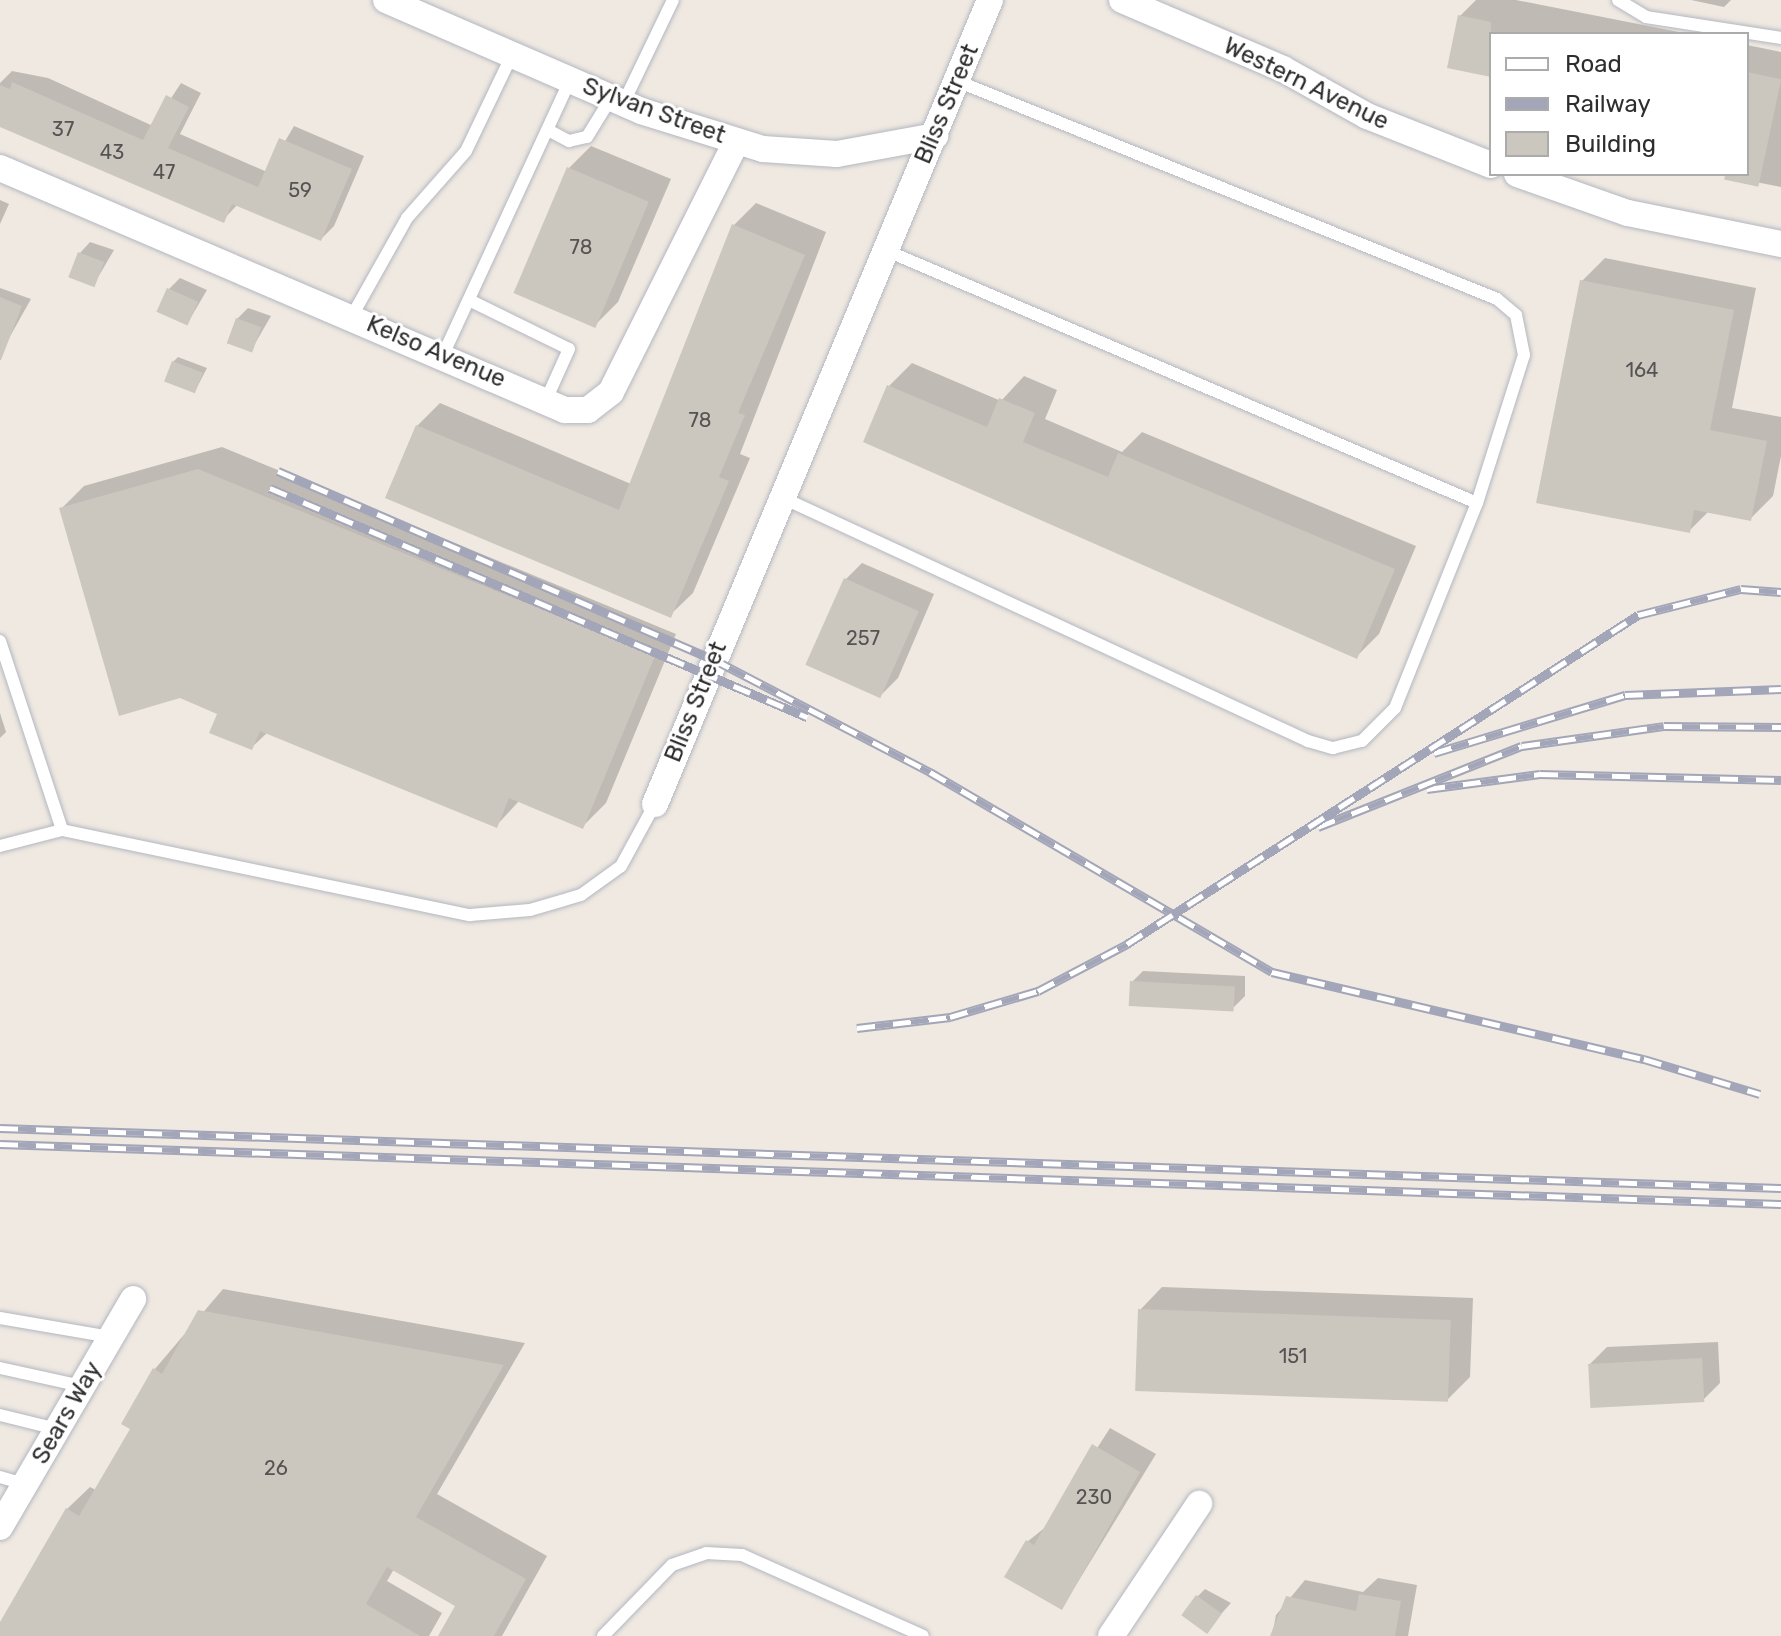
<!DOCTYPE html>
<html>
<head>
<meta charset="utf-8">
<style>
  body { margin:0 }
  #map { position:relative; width:1781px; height:1636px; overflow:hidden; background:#efe9e1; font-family:Rubik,sans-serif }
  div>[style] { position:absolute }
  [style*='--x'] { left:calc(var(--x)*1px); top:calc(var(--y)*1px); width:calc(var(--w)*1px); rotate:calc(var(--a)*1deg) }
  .shadow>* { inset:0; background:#0003 }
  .building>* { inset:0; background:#cbc7bf; transform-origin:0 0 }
  .roads { filter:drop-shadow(0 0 2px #b4b7c1) drop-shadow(0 0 2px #b4b7c1) }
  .lane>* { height:12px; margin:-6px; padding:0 6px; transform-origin:6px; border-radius:6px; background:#fff }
  .street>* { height:26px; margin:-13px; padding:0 13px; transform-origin:13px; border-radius:13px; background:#fff }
  .rail>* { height:9px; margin-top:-4.5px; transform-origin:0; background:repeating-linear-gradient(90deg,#fff 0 18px,#a3a6b8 0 36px); box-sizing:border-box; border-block:2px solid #a3a6b8 }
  span { translate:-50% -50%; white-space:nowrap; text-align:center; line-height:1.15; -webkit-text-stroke:6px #fff; paint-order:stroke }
  .number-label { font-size:20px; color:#555452 }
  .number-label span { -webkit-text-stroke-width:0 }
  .street-label { font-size:24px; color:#2e2e2e }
  .legend { position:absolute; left:1489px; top:32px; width:260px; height:144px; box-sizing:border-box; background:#fff; border:2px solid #ababab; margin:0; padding:10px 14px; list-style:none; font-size:24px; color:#2e2e2e }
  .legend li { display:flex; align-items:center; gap:16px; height:40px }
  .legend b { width:40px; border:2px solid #ababab }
</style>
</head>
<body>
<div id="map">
  <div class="shadow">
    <i style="clip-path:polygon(1476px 0,1516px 0,1689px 34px,1491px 34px,1491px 75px,1460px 16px)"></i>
    <i style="clip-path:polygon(1691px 0,1731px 0,1724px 7px)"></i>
    <i style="clip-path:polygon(1747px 45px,1781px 52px,1781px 187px,1714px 174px,1747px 174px)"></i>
    <i style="clip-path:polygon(12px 71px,48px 78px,153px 126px,181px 83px,201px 93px,180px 134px,267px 172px,294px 126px,364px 156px,334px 226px,321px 239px,238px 204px,223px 220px,0 125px,0 83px)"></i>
    <i style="clip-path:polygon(591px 146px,671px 179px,618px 302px,595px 325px,569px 168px)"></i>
    <i style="clip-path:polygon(0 200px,9px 204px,0 224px)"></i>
    <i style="clip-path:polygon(756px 203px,826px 232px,740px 454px,750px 458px,693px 593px,670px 615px,417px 426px,440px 403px,631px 484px,733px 226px)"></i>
    <i style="clip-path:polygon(90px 242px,114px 250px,94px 284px,80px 253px)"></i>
    <i style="clip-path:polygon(1605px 258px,1756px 288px,1732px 408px,1781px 417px,1781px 456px,1773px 496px,1750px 519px,1709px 511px,1689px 531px,1582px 281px)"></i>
    <i style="clip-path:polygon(180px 278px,207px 290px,187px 324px,169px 289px)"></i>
    <i style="clip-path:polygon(0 288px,31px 299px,8px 340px,0 337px)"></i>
    <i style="clip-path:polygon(248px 308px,271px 316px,250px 352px,237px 319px)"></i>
    <i style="clip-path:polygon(178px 357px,207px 368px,194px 393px,173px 362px)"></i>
    <i style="clip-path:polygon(912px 363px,1001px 401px,1024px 376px,1057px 390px,1045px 419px,1122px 452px,1142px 432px,1416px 546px,1379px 634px,1356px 657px,889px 386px)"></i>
    <i style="clip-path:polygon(222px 447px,676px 634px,606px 803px,583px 826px,520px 800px,496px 826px,268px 732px,251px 748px,61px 509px,84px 486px)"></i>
    <i style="clip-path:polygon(862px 563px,934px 594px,898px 678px,881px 695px,845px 580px)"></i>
    <i style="clip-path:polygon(0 713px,6px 732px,0 738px)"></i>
    <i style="clip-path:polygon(1143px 971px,1245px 976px,1245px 996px,1234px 1007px,1132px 982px)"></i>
    <i style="clip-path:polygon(1162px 1287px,1473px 1298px,1470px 1377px,1447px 1400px,1140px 1310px)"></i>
    <i style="clip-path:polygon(223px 1289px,525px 1343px,437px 1494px,547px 1556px,502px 1636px,440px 1636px,458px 1605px,394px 1569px,387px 1581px,442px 1613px,429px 1636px,0 1636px,67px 1509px,90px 1487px,96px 1490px,132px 1428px,154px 1370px)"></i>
    <i style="clip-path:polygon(1718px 1342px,1720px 1383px,1703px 1400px,1590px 1364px,1607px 1347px)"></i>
    <i style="clip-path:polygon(1110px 1428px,1156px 1454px,1062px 1608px,1027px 1542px,1047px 1526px)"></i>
    <i style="clip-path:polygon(1378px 1578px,1417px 1585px,1408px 1636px,1272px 1636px,1276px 1615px,1305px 1580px,1363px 1592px)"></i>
    <i style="clip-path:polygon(1205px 1589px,1231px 1603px,1213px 1623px,1194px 1600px)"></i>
  </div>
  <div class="building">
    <i style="clip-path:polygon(1458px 15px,1491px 22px,1491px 77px,1447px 68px)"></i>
    <i style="left:1747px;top:72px;width:35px;height:110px;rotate:12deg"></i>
    <i style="clip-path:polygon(12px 82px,143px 140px,166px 95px,189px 107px,168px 148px,258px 187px,279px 138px,352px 169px,321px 241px,232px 204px,224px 223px,0 127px,0 85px,10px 89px)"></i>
    <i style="left:567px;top:167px;width:89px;height:137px;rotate:23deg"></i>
    <i style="clip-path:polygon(732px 224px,805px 255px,738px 413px,745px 415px,719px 477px,729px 481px,671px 618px,385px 498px,416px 425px,619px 510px)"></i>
    <i style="left:78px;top:252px;width:28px;height:27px;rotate:21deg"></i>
    <i style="clip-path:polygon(1580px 280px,1734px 310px,1710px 430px,1767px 441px,1751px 521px,1694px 510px,1690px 533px,1536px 503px)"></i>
    <i style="left:167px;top:288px;width:34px;height:26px;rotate:24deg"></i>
    <i style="clip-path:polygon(0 297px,22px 306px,1px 360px,0 360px)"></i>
    <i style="left:236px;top:318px;width:27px;height:27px;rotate:20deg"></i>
    <i style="left:172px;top:361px;width:33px;height:22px;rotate:21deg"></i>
    <i style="clip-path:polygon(887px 385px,987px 427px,999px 398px,1035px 413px,1023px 442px,1108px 477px,1118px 453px,1395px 569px,1357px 659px,863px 442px)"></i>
    <i style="clip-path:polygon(198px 469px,655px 656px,583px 829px,509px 798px,497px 828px,260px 731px,252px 750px,209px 733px,217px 714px,180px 698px,119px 716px,59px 508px)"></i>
    <i style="left:844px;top:578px;width:82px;height:95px;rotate:24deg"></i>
    <i style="left:1130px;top:981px;width:105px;height:25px;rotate:3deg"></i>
    <i style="left:1138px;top:1309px;width:313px;height:82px;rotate:2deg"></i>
    <i style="clip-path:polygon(198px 1310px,504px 1365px,416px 1517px,526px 1579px,494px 1636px,438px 1636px,455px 1606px,387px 1567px,366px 1604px,420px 1636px,0 1636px,0 1622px,66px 1508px,79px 1516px,130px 1429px,121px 1424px,153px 1368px,162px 1374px)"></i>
    <i style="left:1702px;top:1358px;width:44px;height:114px;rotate:87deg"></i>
    <i style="clip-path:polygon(1092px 1444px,1140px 1472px,1062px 1610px,1004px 1577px,1026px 1540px,1034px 1545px)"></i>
    <i style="clip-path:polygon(1359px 1594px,1401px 1601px,1395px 1636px,1270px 1636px,1286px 1596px,1356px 1611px)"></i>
    <i style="left:1196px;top:1595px;width:32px;height:25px;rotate:36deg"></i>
  </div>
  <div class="roads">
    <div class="lane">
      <i style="--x:1618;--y:0;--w:33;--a:31"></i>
      <i style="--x:1646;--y:17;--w:137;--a:8.8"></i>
      <i style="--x:957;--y:81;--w:582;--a:21.98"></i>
      <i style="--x:1497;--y:299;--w:25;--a:40"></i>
      <i style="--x:1516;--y:315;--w:41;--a:78.7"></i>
      <i style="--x:1524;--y:355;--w:155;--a:107.6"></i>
      <i style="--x:623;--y:104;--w:115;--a:-64.3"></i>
      <i style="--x:548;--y:130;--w:24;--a:28"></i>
      <i style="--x:569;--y:141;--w:18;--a:-13"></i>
      <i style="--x:587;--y:137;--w:46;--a:-58.4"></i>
      <i style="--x:469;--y:300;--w:111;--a:26.1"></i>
      <i style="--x:569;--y:349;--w:56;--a:114.3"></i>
      <i style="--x:352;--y:316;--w:112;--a:-60.7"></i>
      <i style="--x:407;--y:218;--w:89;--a:-48.6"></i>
      <i style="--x:466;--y:151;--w:106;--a:-64.4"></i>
      <i style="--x:443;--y:355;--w:303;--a:-65.2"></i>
      <i style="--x:783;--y:498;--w:579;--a:24.84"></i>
      <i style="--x:1308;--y:741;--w:26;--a:16"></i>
      <i style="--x:1333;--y:748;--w:30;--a:-14"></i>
      <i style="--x:1362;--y:741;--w:47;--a:-45"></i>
      <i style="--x:1395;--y:708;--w:221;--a:-68.2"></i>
      <i style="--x:1477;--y:503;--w:644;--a:-156.86"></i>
      <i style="--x:0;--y:641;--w:199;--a:71.8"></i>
      <i style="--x:0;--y:846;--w:64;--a:-14.5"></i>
      <i style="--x:62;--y:830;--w:417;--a:11.8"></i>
      <i style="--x:470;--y:915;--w:60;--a:-4.8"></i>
      <i style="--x:530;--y:910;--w:53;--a:-16.4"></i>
      <i style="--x:581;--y:895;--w:49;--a:-35.9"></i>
      <i style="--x:621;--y:866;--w:71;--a:-61.3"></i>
      <i style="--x:0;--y:1318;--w:113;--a:9.7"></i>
      <i style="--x:0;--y:1368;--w:84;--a:12.4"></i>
      <i style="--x:0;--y:1415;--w:59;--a:13.8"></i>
      <i style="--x:0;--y:1477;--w:26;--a:16"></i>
      <i style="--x:603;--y:1636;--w:99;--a:-45.8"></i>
      <i style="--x:672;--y:1565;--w:36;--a:-19"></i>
      <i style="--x:706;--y:1553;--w:36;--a:3"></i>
      <i style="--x:742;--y:1555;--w:198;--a:24.1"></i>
    </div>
    <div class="street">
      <i style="--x:386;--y:0;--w:278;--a:23.5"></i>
      <i style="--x:641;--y:111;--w:128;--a:17.3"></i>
      <i style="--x:763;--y:149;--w:74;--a:3.9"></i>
      <i style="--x:837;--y:154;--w:100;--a:-10.4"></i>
      <i style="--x:1122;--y:0;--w:175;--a:23.2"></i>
      <i style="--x:1283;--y:69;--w:96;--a:29.2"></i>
      <i style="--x:1367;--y:116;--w:133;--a:21.6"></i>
      <i style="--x:0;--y:168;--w:615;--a:23.19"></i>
      <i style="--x:565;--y:410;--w:23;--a:0"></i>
      <i style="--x:588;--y:410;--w:29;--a:-38"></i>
      <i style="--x:611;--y:392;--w:280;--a:-63.4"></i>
      <i style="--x:1517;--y:174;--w:118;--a:19.4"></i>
      <i style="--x:1628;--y:213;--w:156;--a:11.5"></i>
      <i style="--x:655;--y:804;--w:871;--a:-67.38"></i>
      <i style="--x:0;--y:1527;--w:264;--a:-59.7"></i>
      <i style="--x:1111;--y:1636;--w:159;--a:-56.3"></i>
    </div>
  </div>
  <div class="rail">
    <i style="--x:278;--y:471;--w:474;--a:23.4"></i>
    <i style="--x:713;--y:659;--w:245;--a:27.5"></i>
    <i style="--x:930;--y:772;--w:396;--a:30.3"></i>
    <i style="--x:1272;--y:972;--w:382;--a:13.2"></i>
    <i style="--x:1644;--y:1059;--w:121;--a:16.8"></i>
    <i style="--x:270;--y:488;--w:584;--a:23.1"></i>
    <i style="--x:1434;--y:753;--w:200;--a:-16.9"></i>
    <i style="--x:1625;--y:695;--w:156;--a:-2.2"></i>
    <i style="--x:1427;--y:789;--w:114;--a:-7.6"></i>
    <i style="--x:1540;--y:774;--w:241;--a:1.4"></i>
    <i style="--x:1318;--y:827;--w:219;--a:-21.7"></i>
    <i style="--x:1522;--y:746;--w:143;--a:-8"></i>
    <i style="--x:1664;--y:726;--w:117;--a:0.5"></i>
    <i style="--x:857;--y:1028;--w:94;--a:-6.7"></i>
    <i style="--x:950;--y:1017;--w:92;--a:-16.5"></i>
    <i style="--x:1038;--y:991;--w:101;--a:-27.8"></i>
    <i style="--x:1127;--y:944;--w:608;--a:-32.77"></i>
    <i style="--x:1638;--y:615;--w:106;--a:-14.2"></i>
    <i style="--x:1741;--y:589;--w:40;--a:4.3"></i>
    <i style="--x:0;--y:1128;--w:1782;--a:1.93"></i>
    <i style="--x:0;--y:1144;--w:1782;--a:1.93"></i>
  </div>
  <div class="number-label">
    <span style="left:63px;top:129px">37</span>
    <span style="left:112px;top:152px">43</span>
    <span style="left:164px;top:172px">47</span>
    <span style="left:300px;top:190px">59</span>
    <span style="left:581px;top:247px">78</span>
    <span style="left:1642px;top:370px">164</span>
    <span style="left:700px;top:420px">78</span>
    <span style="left:863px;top:638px">257</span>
    <span style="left:1293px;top:1356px">151</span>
    <span style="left:276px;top:1468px">26</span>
    <span style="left:1094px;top:1497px">230</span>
  </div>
  <div class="street-label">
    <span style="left:1306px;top:84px;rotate:26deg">Western Avenue</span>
    <span style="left:947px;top:104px;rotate:-67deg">Bliss Street</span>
    <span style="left:654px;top:111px;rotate:20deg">Sylvan Street</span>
    <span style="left:436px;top:352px;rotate:23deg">Kelso Avenue</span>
    <span style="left:696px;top:702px;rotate:-68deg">Bliss Street</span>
    <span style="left:67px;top:1413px;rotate:-60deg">Sears Way</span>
  </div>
  <ul class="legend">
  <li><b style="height:10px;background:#fff"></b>Road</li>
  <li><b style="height:10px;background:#a3a6b8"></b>Railway</li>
  <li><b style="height:22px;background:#cbc7bf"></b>Building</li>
  </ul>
</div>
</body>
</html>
